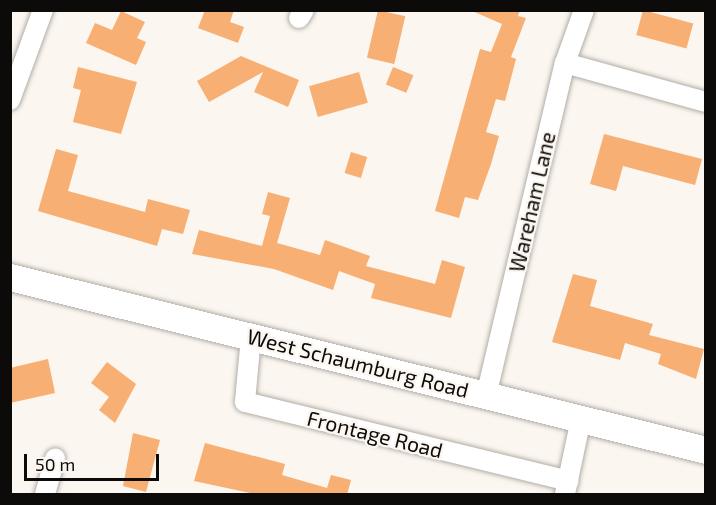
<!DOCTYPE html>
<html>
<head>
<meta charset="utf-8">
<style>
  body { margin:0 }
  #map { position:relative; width:716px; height:505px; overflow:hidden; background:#fbf6ef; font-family:"Exo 2",sans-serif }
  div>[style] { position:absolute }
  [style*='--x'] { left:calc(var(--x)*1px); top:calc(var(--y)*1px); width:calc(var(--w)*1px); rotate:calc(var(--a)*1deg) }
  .building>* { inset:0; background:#f7af73; transform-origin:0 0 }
  .roads { filter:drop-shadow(0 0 2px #b2ada7) drop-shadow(0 0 2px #b2ada7) }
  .street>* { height:20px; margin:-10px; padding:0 10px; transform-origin:10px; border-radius:10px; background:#fff }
  .secondary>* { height:27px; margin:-13.5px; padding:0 13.5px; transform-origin:13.5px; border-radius:13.5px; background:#fff }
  span { translate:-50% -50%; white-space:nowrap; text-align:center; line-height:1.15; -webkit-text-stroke:4.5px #fbf6ef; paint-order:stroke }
  .street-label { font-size:21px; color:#0d0b09 }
  .frame { position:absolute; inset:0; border:12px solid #0d0b09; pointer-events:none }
  .scale { position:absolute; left:24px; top:454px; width:135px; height:27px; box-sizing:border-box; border:3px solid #0d0b09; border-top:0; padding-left:8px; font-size:18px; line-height:21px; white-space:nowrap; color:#0d0b09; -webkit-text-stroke:4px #fbf6ef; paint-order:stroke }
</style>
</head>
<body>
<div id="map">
  <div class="building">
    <i style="clip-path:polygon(205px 10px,234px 10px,230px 22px,244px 27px,238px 43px,198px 28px)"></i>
    <i style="left:378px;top:10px;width:28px;height:49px;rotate:13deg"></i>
    <i style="clip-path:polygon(470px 10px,520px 10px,518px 16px,526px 18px,511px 57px,516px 59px,505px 101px,496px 99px,486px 132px,499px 136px,491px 164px,478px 200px,465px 197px,459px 218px,435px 211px,480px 49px,491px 52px,502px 24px)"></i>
    <i style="left:643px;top:10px;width:52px;height:26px;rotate:15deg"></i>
    <i style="clip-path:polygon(121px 11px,145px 22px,137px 38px,146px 42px,136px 65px,86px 43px,95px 23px,112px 30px)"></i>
    <i style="clip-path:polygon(241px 56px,299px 80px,288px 107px,254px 92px,263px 72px,209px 102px,197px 81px)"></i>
    <i style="clip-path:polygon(78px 67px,137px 82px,121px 134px,73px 122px,81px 90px,73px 88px)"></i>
    <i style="left:393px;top:67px;width:22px;height:19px;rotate:22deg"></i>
    <i style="left:359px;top:72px;width:32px;height:52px;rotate:74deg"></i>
    <i style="clip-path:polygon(604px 134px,702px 159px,695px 185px,623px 166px,616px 191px,590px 184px)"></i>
    <i style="clip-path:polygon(56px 149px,78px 155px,68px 191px,145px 212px,148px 199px,190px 210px,183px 234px,162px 229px,157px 246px,38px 211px)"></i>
    <i style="left:351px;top:152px;width:17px;height:22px;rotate:17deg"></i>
    <i style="clip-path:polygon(268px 192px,290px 198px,277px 243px,320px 255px,325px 240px,370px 256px,366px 266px,435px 284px,442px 260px,465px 267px,451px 318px,371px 298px,375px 284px,339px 271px,333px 290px,274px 269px,192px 254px,199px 230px,262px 246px,270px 216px,262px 214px)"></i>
    <i style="clip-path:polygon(573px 274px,597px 280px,590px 306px,653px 324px,649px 335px,704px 349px,696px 379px,658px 364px,661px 354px,625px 343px,620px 360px,552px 342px)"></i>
    <i style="clip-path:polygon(48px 359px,55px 393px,10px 403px,10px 368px)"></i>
    <i style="clip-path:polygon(107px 362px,136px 384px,115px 423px,99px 410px,109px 397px,91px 383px)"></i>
    <i style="clip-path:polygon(133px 433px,160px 440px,146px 492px,123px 486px)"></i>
    <i style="clip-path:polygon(205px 443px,285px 464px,282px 475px,327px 488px,331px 475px,351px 480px,347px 495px,259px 495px,194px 481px)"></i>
  </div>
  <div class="roads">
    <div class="street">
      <i style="--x:299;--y:18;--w:9;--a:-58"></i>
      <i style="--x:565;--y:63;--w:146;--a:15.5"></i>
      <i style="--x:10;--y:100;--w:96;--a:-69.9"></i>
      <i style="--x:251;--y:337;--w:65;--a:95.3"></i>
      <i style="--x:245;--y:402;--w:333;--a:13.7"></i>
      <i style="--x:486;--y:396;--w:342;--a:-76.7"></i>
      <i style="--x:565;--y:63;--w:56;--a:-70.3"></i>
      <i style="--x:45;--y:494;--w:37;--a:-74"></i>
      <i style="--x:565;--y:494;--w:77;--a:-78"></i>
    </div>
    <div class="secondary">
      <i style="--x:10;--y:277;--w:717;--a:13.96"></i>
    </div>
  </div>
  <div class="street-label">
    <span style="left:532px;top:202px;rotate:-77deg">Wareham Lane</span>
    <span style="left:358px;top:363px;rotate:14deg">West Schaumburg Road</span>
    <span style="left:375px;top:434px;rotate:14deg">Frontage Road</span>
  </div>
  <div class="frame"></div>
  <div class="scale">50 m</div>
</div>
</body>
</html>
